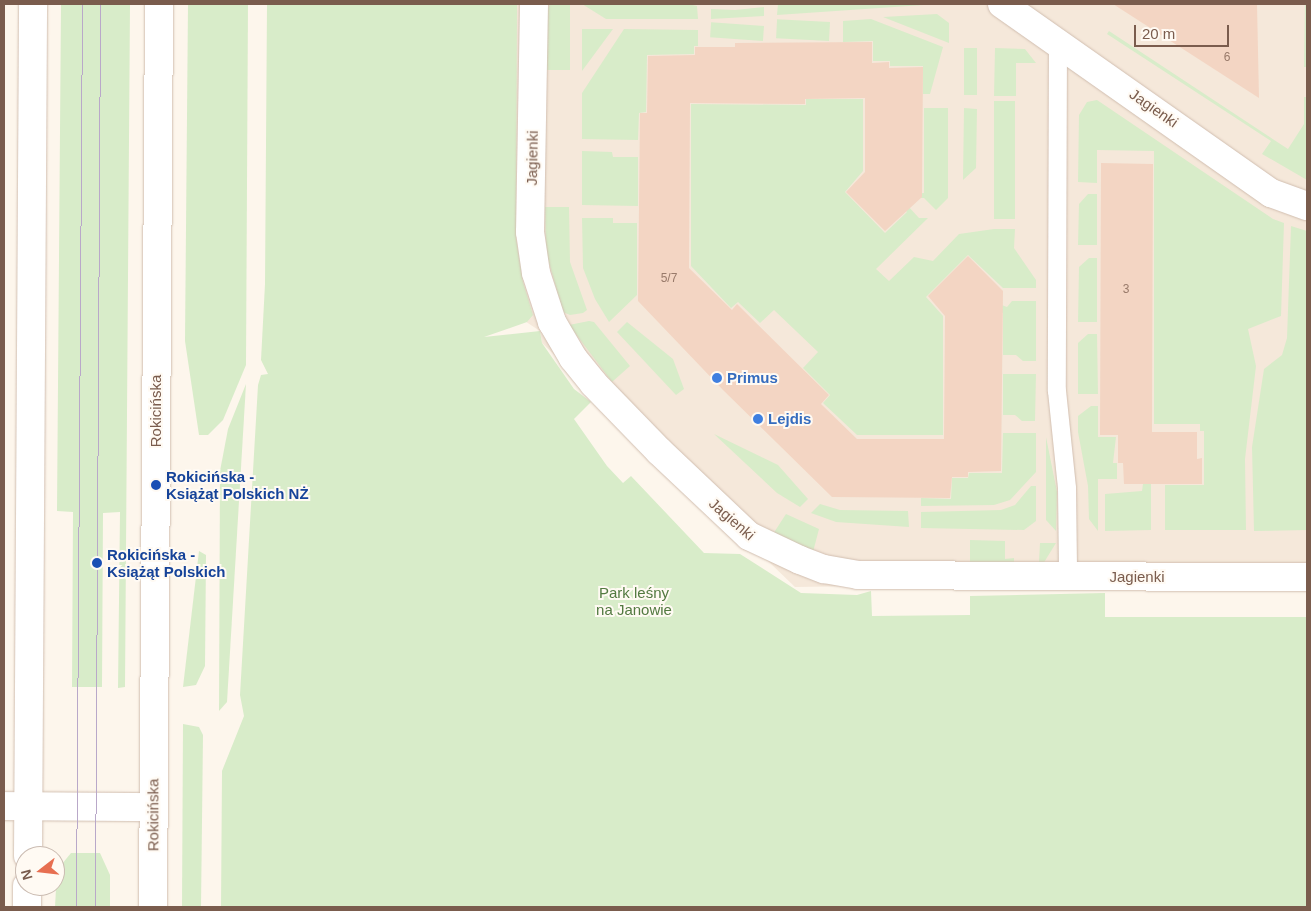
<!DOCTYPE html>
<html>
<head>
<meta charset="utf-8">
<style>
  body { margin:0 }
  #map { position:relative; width:1311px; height:911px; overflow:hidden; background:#fdf6ec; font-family:Helvetica,sans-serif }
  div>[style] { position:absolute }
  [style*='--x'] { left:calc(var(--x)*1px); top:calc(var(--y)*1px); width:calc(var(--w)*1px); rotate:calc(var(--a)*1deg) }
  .residential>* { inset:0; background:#f5e8da }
  .green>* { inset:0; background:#d8ecc9; transform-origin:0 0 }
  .building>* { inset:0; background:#f3d5c3 }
  .roads { filter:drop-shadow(0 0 1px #d1beb0) drop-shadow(0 0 1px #d1beb0) }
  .lane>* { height:18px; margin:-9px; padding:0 9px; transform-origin:9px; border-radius:9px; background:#fff }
  .street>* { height:28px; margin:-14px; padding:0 14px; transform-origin:14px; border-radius:14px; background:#fff }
  .secondary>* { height:28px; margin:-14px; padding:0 14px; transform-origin:14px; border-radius:14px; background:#fff }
  .tram>* { height:1px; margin:-0.5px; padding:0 0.5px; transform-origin:0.5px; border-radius:0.5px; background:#b9a8c9 }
  .dots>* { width:14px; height:14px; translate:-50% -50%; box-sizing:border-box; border:2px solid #fffaf3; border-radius:50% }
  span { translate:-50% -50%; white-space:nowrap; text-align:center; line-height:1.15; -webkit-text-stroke:4px #fffaf3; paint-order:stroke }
  .number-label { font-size:12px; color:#987a6a }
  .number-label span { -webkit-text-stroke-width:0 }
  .street-label { font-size:15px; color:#7a5c4d }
  .shop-label { font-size:15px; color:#366cbe; font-weight:700 }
  .left { translate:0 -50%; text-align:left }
  .transit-label { font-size:15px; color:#164399; font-weight:700 }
  .park-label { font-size:15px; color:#537a41 }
  .frame { position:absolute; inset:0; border:5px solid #7a5c4d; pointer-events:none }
  .north { position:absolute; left:15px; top:846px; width:50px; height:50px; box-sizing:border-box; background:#fffaf3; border:1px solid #cabbb1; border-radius:50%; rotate:254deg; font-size:14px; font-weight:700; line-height:20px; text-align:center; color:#7a5c4d }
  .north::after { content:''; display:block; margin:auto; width:18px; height:22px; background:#e76f51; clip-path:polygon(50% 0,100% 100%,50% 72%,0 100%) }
  .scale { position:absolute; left:1134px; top:25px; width:95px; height:22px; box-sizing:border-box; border:2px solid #7a5c4d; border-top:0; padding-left:6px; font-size:15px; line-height:18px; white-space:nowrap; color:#7a5c4d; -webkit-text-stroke:4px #fffaf3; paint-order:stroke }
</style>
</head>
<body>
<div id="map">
  <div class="residential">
    <i style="clip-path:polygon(483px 4px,1307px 4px,1307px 587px,1077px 583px,795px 587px,542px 343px,540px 331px,508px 310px)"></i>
  </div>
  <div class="green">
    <i style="clip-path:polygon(4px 4px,5px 4px,4px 206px)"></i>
    <i style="clip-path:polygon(61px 4px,130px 4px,125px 687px,118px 688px,120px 512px,103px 513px,102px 687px,72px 687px,73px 512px,57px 511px)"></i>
    <i style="clip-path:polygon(188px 4px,248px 4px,246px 365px,223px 420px,208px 435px,199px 435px,185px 341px)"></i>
    <i style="clip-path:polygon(267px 4px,517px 4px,516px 238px,523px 282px,533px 315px,527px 322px,484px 337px,540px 331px,542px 343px,574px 389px,591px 402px,574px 419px,607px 466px,623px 483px,631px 476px,704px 553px,740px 554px,801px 593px,857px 595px,871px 591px,872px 616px,970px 615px,970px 596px,1105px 593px,1105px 617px,1307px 617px,1307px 907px,221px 907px,222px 771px,244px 716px,240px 695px,258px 385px,261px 375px,268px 374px,261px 360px,265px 284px)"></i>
    <i style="clip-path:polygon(550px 4px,570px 4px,570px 70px,546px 70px,546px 14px)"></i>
    <i style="clip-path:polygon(582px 4px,688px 4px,697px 6px,698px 19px,606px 19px)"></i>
    <i style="clip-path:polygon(778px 4px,938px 4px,777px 15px)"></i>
    <i style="clip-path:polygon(1305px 4px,1307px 4px,1307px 67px,1304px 67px)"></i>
    <i style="clip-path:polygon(764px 7px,764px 16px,711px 19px,711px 9px,735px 10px)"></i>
    <i style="clip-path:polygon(937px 14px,949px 23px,949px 43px,883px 17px)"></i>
    <i style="clip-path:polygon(871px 19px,943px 47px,930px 94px,923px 94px,923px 66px,890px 66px,890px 61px,873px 61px,873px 41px,843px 42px,843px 21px)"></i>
    <i style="left:830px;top:22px;width:19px;height:53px;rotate:93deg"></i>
    <i style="left:764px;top:26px;width:15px;height:53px;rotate:94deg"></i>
    <i style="clip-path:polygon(582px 29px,613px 29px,582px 71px)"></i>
    <i style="clip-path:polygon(624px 29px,698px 30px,698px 46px,694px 46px,694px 54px,647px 55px,646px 112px,639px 113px,638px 140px,582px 139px,582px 93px)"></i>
    <i style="clip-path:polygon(1109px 31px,1288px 149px,1304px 124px,1304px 97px,1307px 97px,1307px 180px,1262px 154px,1271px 141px,1107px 34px)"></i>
    <i style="left:964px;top:48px;width:13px;height:47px"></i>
    <i style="clip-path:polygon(995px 48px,1025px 49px,1036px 63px,1016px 63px,1016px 96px,994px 96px)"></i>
    <i style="clip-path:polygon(806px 99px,863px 99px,863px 171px,845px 192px,885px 233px,907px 212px,904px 209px,907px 205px,919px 218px,928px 218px,876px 269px,889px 281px,914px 257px,933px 261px,959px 234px,994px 229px,1015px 229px,1014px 248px,1036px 280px,1036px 288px,1003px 288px,968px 255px,926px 297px,943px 316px,943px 435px,857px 435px,823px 403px,830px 395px,803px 368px,818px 352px,774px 310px,760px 323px,738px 302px,731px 308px,691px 266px,691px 104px,806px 105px)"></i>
    <i style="clip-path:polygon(1097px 100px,1273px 219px,1284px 223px,1281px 316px,1248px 329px,1256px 366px,1245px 459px,1246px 530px,1165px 530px,1165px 485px,1204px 485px,1204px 431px,1200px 431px,1200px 424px,1154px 424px,1154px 151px,1097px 150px,1097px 183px,1078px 182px,1079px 115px,1087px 102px)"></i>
    <i style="left:994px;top:101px;width:21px;height:118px"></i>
    <i style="clip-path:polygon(924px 108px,948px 108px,948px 198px,936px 210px,924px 198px,910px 198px,910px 194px,924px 193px)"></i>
    <i style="clip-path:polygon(964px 108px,977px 109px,976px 168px,963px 180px)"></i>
    <i style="clip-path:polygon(582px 151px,612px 152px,613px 157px,638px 157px,638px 206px,582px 205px)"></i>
    <i style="clip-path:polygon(1088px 194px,1097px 194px,1097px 245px,1078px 245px,1079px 204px)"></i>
    <i style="clip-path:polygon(545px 207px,569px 207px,570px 262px,587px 310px,583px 313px,570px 315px,563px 312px,546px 252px)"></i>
    <i style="clip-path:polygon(582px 218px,613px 218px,613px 223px,637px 223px,637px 295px,609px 322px,595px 299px,583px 268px)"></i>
    <i style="clip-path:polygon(1291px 226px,1307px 231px,1307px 530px,1254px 531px,1252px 447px,1264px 369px,1282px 355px,1287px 338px)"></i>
    <i style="clip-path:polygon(1089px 258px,1097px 258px,1097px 322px,1078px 322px,1079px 267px)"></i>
    <i style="clip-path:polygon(1012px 301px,1036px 301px,1036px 361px,1023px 361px,1016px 355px,1003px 355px,1003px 313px,998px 313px,999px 304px,1007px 307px)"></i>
    <i style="clip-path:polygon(589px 321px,594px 322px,630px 366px,612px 382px,569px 325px)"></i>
    <i style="clip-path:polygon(627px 322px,673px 359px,684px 389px,676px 395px,617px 332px)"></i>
    <i style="clip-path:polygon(1088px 334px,1097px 334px,1098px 394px,1078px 394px,1078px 343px)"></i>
    <i style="clip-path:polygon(1003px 374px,1036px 374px,1035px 421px,1022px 421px,1015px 415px,1003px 415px)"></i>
    <i style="clip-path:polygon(246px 384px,227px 702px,219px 711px,220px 471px,228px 429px)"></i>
    <i style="clip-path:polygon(1091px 406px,1098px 406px,1098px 437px,1116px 437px,1113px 463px,1117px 463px,1117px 479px,1098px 479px,1098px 531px,1089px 519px,1088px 486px,1078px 432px,1078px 416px)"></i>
    <i style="clip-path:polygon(1003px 433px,1036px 433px,1036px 472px,1010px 500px,994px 505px,921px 506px,921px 498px,951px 499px,952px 478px,968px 478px,969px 473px,1002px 473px)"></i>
    <i style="clip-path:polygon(714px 434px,778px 465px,808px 499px,800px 507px,777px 493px)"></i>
    <i style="clip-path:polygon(1046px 437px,1057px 492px,1056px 531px,1046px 520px)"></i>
    <i style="clip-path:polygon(1143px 484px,1151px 484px,1151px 530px,1105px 531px,1105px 494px,1142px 491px)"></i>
    <i style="clip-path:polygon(1031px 486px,1036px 486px,1036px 521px,1024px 530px,921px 528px,921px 512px,1001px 510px,1015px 505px)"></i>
    <i style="clip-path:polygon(820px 504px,840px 510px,908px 511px,909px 527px,836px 522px,811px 513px)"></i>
    <i style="clip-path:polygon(786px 514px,819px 529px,813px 552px,773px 534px)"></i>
    <i style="clip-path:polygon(970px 540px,1005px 541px,1005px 559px,1014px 558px,1014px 562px,1039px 562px,1040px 543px,1056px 543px,1043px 564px,970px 564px)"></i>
    <i style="clip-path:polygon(199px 551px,206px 555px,205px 666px,196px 685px,183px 687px)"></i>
    <i style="clip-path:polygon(183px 724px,199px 727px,203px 735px,201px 907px,182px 907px)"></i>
    <i style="clip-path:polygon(71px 853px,100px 853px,110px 875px,110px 907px,55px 907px,57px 870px)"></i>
  </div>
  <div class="building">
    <i style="clip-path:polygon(1113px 4px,1257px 4px,1259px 98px)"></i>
    <i style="clip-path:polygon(872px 42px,872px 63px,889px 62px,889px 68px,923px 67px,922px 197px,885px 231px,846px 192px,865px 172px,865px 98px,805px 99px,805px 104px,690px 103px,689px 268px,732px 310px,737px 304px,829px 395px,821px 404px,857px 439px,944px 439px,945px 316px,928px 296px,968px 256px,1003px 291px,1001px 471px,968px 472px,968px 477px,952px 477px,950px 498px,832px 497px,723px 390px,638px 301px,640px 113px,647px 113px,648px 56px,695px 55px,695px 47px,735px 47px,735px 43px)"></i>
    <i style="clip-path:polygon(1101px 163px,1153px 164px,1152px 432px,1197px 432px,1197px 459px,1202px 458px,1202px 484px,1124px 484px,1123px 463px,1118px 463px,1118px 435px,1100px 435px)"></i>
  </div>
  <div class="roads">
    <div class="lane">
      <i style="--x:1058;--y:40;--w:351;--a:90.2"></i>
      <i style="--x:1057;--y:391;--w:98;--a:84.1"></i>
      <i style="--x:1067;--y:488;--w:88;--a:89.3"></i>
    </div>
    <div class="street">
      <i style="--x:534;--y:4;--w:228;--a:91"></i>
      <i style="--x:530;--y:232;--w:41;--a:81.7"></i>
      <i style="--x:536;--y:273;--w:52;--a:71.9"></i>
      <i style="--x:552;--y:322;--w:42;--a:59.7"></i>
      <i style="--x:573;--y:358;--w:33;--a:51"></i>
      <i style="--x:594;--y:384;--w:93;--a:45.9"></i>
      <i style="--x:659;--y:451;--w:124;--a:43.4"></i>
      <i style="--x:749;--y:536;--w:56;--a:25.2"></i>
      <i style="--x:800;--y:560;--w:26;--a:21"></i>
      <i style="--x:824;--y:569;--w:35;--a:10"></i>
      <i style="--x:858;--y:575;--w:449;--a:0.3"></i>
      <i style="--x:1002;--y:4;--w:329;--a:35.1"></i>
      <i style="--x:1271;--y:193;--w:38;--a:20"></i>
      <i style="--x:4;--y:806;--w:149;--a:0.4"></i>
    </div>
    <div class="secondary">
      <i style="--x:28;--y:856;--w:852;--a:-89.66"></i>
      <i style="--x:27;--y:907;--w:21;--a:-90"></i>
      <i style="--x:153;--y:907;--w:903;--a:-89.62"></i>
    </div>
  </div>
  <div class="tram">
    <i style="--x:76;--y:907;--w:903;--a:-89.62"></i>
    <i style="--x:95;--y:907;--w:903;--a:-89.68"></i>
  </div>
  <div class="dots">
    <i style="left:717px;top:378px;background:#3f7fe0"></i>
    <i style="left:758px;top:419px;background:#3f7fe0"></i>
    <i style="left:156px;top:485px;background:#1a4fb4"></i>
    <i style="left:97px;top:563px;background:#1a4fb4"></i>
  </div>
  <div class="number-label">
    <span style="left:1227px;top:58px">6</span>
    <span style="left:669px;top:279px">5/7</span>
    <span style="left:1126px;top:290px">3</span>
  </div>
  <div class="street-label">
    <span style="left:1154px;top:108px;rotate:35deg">Jagienki</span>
    <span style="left:532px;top:158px;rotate:-89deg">Jagienki</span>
    <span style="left:156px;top:411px;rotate:-90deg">Rokicińska</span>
    <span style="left:732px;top:519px;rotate:41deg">Jagienki</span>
    <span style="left:1137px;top:577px">Jagienki</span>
    <span style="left:153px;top:815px;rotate:-90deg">Rokicińska</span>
  </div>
  <div class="shop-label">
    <span class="left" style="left:727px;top:378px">Primus</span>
    <span class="left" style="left:768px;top:419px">Lejdis</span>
  </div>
  <div class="transit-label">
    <span class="left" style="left:166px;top:485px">Rokicińska -<br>Książąt Polskich NŻ</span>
    <span class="left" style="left:107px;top:563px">Rokicińska -<br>Książąt Polskich</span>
  </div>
  <div class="park-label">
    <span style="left:634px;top:601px">Park leśny<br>na Janowie</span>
  </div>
  <div class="frame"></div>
  <div class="north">N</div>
  <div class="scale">20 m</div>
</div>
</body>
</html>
